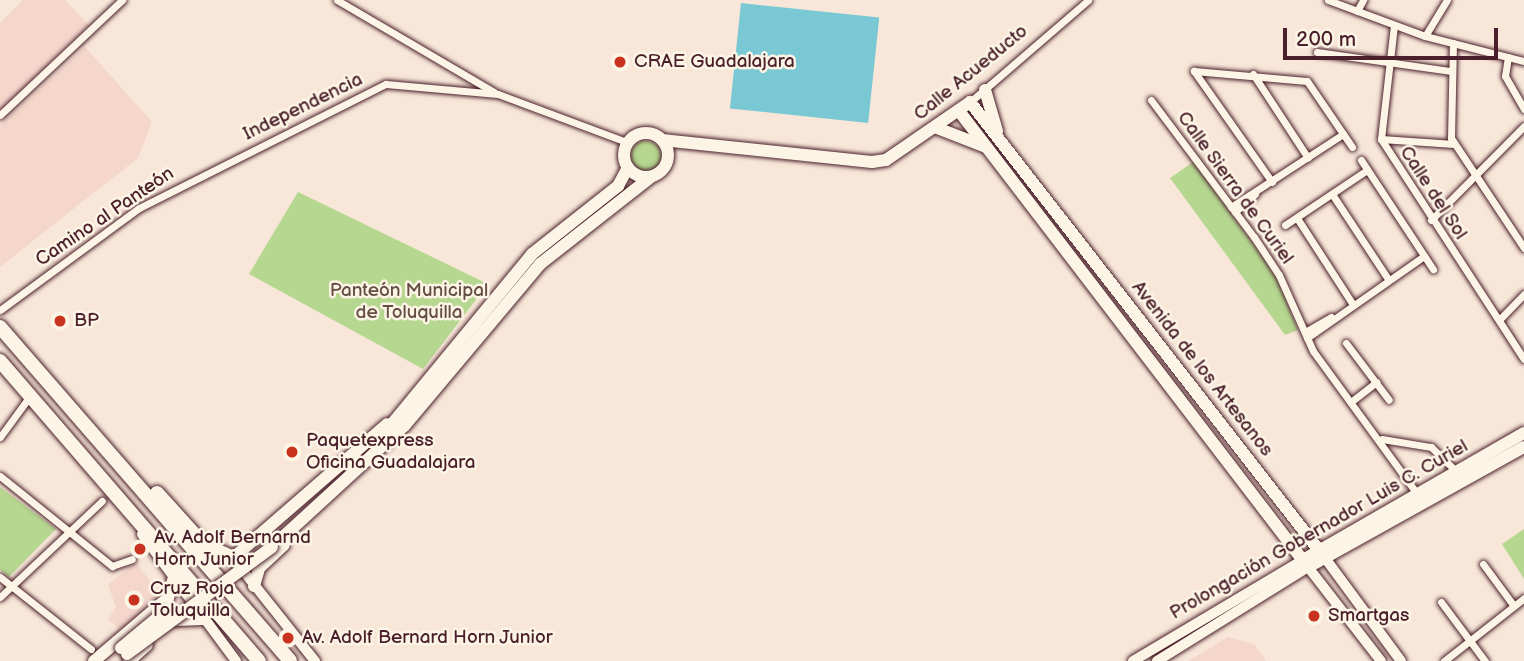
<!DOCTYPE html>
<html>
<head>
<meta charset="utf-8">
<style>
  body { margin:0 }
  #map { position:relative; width:1524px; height:661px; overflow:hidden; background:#f8e7d9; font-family:"Balsamiq Sans",sans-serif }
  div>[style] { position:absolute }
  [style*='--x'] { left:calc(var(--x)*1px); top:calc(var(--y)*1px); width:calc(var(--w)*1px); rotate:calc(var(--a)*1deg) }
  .built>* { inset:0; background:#f4d6cb }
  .green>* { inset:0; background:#b6d790 }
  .round { border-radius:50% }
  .water>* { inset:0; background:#79c8d4; transform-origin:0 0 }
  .roads { filter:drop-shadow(0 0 2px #4a1f2b) drop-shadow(0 0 2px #4a1f2b) }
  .street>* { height:7px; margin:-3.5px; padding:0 3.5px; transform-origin:3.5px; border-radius:3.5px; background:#fcf5e5 }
  .secondary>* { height:10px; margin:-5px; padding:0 5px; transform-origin:5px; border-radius:5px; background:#fcf5e5 }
  .primary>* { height:12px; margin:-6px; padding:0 6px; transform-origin:6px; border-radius:6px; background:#fcf5e5 }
  .primary>.ring { margin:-6px; padding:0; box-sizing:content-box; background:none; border:12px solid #fcf5e5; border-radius:50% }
  .highway>* { height:14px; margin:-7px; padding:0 7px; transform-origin:7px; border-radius:7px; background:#fcf5e5 }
  .bridges { filter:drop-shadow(0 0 2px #4a1f2b) drop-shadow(0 0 2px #4a1f2b) }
  .primary-bridge>* { height:12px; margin:-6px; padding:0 6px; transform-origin:6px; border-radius:6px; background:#fcf5e5 }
  .dots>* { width:19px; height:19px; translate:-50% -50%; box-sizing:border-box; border:4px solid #fcf5e5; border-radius:50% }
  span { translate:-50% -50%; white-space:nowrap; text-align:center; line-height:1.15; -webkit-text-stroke:5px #fcf5e5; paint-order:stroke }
  .poi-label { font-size:19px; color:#4a1f2b }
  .left { translate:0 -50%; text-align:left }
  .street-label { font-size:19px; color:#4a1f2b }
  .park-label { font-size:19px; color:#654d44 }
  .scale { position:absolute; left:1283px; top:28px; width:215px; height:32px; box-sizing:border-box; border:4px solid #4a1f2b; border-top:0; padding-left:9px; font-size:21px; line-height:24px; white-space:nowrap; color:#4a1f2b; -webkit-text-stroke:5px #fcf5e5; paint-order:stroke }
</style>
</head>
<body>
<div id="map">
  <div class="built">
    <i style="clip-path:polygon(23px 0,65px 0,89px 25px,0 112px,0 23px)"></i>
    <i style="clip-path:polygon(85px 47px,152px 122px,138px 158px,0 267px,0 125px)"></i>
    <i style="clip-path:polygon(135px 562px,160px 593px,122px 631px,108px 619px,116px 607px,108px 585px)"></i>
    <i style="clip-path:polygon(1228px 637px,1254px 644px,1266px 661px,1188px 661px)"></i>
  </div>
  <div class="green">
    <i class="round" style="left:631px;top:141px;width:30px;height:30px"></i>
    <i style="clip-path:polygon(1193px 162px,1275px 274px,1298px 330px,1285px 335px,1170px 178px)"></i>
    <i style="clip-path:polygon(298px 192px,488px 284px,423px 369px,249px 274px)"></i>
    <i style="clip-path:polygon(0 487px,56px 529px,9px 577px,0 570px)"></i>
    <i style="clip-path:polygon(1524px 529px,1524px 579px,1502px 544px)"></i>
  </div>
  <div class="water">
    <i style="left:741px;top:3px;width:139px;height:106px;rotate:6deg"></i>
  </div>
  <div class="roads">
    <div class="street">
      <i style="--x:337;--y:0;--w:182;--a:30.4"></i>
      <i style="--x:1328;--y:0;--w:103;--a:20.4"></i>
      <i style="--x:1425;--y:36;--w:102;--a:14.2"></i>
      <i style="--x:1357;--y:11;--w:13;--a:-61"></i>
      <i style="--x:1394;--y:25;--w:115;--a:96.5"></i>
      <i style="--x:1381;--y:139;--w:262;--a:57"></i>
      <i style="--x:1425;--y:36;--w:42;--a:-58.6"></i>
      <i style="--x:1453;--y:43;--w:95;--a:91.2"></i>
      <i style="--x:1451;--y:138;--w:132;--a:56.4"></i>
      <i style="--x:1317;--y:52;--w:134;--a:8.1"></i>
      <i style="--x:1508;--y:57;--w:19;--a:99"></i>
      <i style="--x:1505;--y:76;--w:38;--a:60"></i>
      <i style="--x:1253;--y:74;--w:100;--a:56.8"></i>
      <i style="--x:1151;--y:100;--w:171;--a:53.1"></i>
      <i style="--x:1254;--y:237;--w:45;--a:56.7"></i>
      <i style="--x:1279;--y:275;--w:83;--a:65.9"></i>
      <i style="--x:1313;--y:351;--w:178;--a:53.9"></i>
      <i style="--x:970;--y:102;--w:156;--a:-40.8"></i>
      <i style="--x:0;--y:115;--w:168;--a:-43.3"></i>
      <i style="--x:1381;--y:139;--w:73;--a:3.9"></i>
      <i style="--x:1361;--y:160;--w:131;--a:56.6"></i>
      <i style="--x:1272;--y:182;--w:136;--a:-125.1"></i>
      <i style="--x:1194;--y:71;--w:113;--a:5.1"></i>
      <i style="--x:1307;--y:81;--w:80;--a:55.7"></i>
      <i style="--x:1332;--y:194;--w:102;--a:56.6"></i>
      <i style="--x:1231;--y:207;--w:134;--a:-33.1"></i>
      <i style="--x:1235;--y:212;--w:27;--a:-42"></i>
      <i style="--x:1297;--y:218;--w:101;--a:57.1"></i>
      <i style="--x:1431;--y:220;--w:132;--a:-45.3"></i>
      <i style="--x:1285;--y:225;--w:99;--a:-33.9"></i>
      <i style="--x:0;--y:310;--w:172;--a:-36.3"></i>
      <i style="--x:139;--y:208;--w:276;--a:-26.7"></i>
      <i style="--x:386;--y:84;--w:112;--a:5.1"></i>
      <i style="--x:498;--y:94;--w:140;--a:20.5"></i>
      <i style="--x:1499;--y:320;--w:36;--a:-46"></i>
      <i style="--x:1305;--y:332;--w:30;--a:-30"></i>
      <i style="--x:1307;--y:338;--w:143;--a:-35"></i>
      <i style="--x:1346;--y:343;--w:71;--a:53"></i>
      <i style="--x:1352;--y:401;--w:31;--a:-38"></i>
      <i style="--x:0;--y:437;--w:51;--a:-53.8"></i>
      <i style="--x:1382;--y:439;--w:50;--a:9.3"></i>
      <i style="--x:1431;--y:447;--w:39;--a:44"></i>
      <i style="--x:0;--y:476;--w:144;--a:38.8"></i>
      <i style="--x:112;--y:566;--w:21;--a:-19"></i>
      <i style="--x:1483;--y:564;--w:52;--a:53.6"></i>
      <i style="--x:0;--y:577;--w:116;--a:38.4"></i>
      <i style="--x:0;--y:597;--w:140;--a:-43.3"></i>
      <i style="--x:1441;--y:602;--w:74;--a:53.3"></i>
      <i style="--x:1444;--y:661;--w:102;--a:-38.2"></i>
    </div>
    <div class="secondary">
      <i style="--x:142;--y:534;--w:158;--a:53.5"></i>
      <i style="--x:233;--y:558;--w:132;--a:51.5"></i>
      <i style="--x:1325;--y:558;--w:128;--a:53.6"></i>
      <i style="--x:1133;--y:661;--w:198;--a:-30.7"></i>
      <i style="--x:1157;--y:661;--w:178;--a:-31.9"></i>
      <i style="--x:1308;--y:567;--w:119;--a:52.2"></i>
    </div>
    <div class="primary">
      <i style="--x:985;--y:90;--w:43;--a:73.7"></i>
      <i style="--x:959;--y:111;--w:574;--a:52.57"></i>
      <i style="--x:1308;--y:567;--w:247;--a:-29.1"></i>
      <i style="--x:937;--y:128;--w:53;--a:21.2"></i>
      <i class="ring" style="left:624px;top:133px;width:32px;height:32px"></i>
      <i style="--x:662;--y:140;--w:211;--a:6"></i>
      <i style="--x:872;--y:162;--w:14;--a:-8"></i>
      <i style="--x:886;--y:160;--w:102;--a:-34.6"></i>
      <i style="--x:970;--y:102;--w:578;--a:52.1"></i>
      <i style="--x:378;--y:441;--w:242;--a:-50.5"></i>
      <i style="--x:532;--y:254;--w:110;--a:-38.3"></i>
      <i style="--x:618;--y:186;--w:21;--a:-62"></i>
      <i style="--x:272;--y:547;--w:180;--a:-42.5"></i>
      <i style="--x:405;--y:425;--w:210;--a:-50"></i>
      <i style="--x:540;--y:264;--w:141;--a:-38.1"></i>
      <i style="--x:233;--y:558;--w:204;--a:-41"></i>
      <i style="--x:1303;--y:560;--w:255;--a:-29.9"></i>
      <i style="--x:254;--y:586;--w:19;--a:-74"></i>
      <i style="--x:259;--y:568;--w:34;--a:-43"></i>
      <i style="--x:177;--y:620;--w:25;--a:-2"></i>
      <i style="--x:94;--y:661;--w:97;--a:-40.4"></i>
      <i style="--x:168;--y:598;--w:19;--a:-74"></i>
      <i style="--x:129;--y:661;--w:24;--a:-42"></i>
    </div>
    <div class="highway">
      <i style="--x:0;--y:327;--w:442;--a:49"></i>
      <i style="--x:0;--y:361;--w:396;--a:49.2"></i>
      <i style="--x:157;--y:493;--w:70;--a:47.9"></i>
      <i style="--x:204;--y:545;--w:32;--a:24"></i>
    </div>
  </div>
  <div class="bridges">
    <div class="primary-bridge">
      <i style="--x:121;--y:648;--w:55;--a:-39.8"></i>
      <i style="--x:127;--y:654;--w:180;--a:-36.4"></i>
    </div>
  </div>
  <div class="dots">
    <i style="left:620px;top:62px;background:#c8321e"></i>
    <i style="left:60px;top:321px;background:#c8321e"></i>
    <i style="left:292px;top:452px;background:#c8321e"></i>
    <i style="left:140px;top:549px;background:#c8321e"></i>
    <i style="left:134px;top:600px;background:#c8321e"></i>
    <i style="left:1314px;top:616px;background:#c8321e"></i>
    <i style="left:288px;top:638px;background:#c8321e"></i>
  </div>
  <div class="poi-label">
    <span class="left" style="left:634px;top:62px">CRAE Guadalajara</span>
    <span class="left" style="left:74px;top:321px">BP</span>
    <span class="left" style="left:306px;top:452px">Paquetexpress<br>Oficina Guadalajara</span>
    <span class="left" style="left:154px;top:549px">Av. Adolf Bernarnd<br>Horn Junior</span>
    <span class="left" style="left:150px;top:600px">Cruz Roja<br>Toluquilla</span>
    <span class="left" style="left:1328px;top:616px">Smartgas</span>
    <span class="left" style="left:302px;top:638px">Av. Adolf Bernard Horn Junior</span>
  </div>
  <div class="street-label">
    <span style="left:971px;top:73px;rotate:-39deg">Calle Acueducto</span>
    <span style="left:303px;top:107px;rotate:-26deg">Independencia</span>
    <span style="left:1235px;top:188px;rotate:54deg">Calle Sierra de Curiel</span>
    <span style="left:1433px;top:193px;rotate:57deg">Calle del Sol</span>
    <span style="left:105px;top:217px;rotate:-34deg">Camino al Panteón</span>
    <span style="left:1202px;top:369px;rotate:52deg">Avenida de los Artesanos</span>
    <span style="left:1319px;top:530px;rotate:-30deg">Prolongación Gobernador Luis C. Curiel</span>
  </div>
  <div class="park-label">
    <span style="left:409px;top:302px">Panteón Municipal<br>de Toluquilla</span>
  </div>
  <div class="scale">200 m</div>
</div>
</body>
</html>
